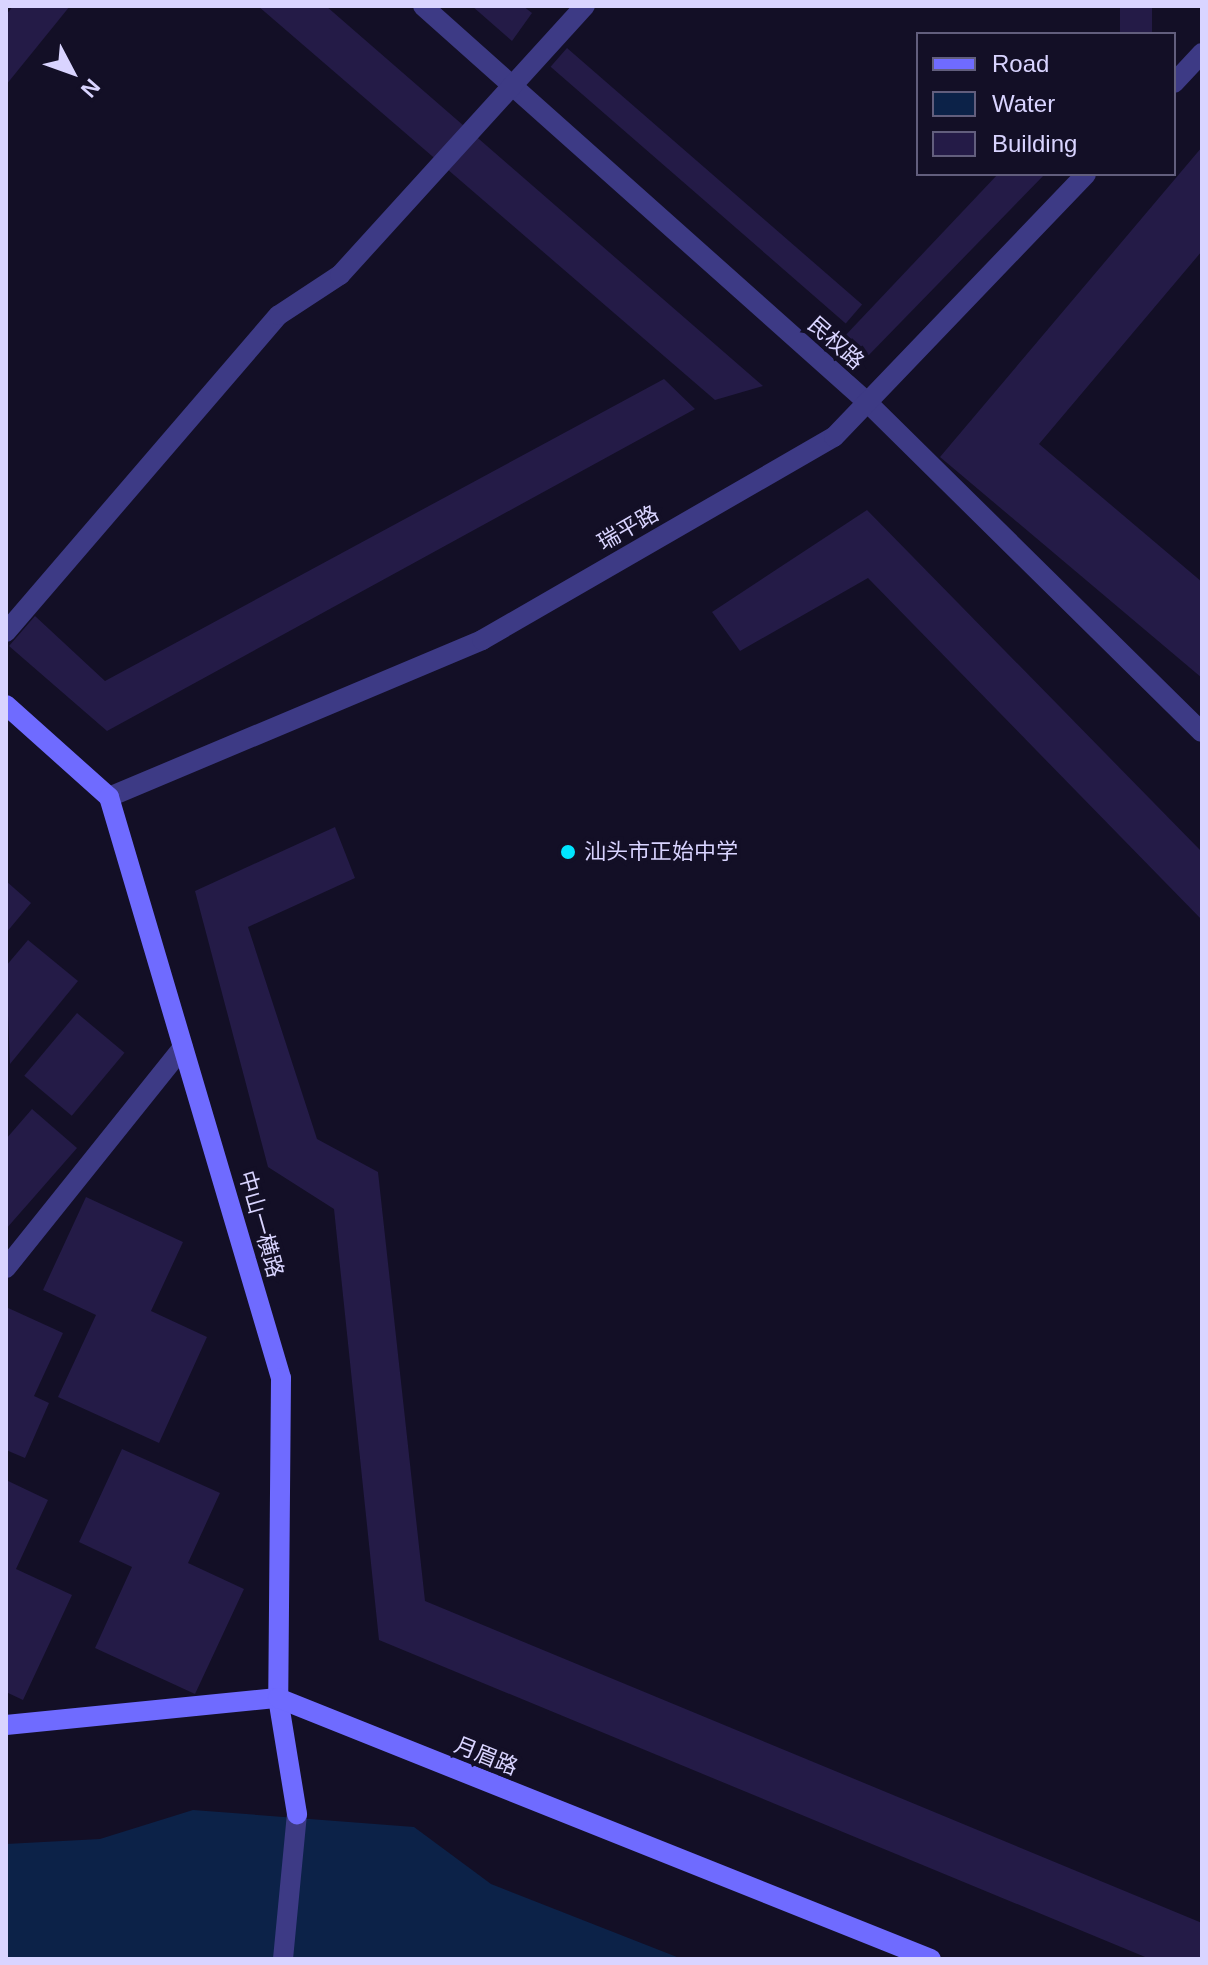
<!DOCTYPE html>
<html>
<head>
<meta charset="utf-8">
<style>
  body { margin:0 }
  #map { position:relative; width:1208px; height:1965px; overflow:hidden; background:#130f26; font-family:Arial,"Noto Sans SC",sans-serif }
  div>[style] { position:absolute }
  [style*='--x'] { left:calc(var(--x)*1px); top:calc(var(--y)*1px); width:calc(var(--w)*1px); rotate:calc(var(--a)*1deg) }
  .water>* { inset:0; background:#0c2248 }
  .building>* { inset:0; background:#241b47; transform-origin:0 0 }
  .street>* { height:20px; margin:-10px; padding:0 10px; transform-origin:10px; border-radius:10px; background:#3d3a85 }
  .secondary>* { height:20px; margin:-10px; padding:0 10px; transform-origin:10px; border-radius:10px; background:#6f6bff }
  .dots>* { width:22px; height:22px; translate:-50% -50%; box-sizing:border-box; border:4px solid #130f26; border-radius:50% }
  span { translate:-50% -50%; white-space:nowrap; text-align:center; line-height:1.15; -webkit-text-stroke:8px #130f26; paint-order:stroke }
  .street-label { font-size:22px; color:#d9d4ff }
  .poi-label { font-size:22px; color:#d9d4ff }
  .left { translate:0 -50%; text-align:left }
  .frame { position:absolute; inset:0; border:8px solid #d9d4ff; pointer-events:none }
  .legend { position:absolute; left:916px; top:32px; width:260px; height:144px; box-sizing:border-box; background:#130f26; border:2px solid #625e7d; margin:0; padding:10px 14px; list-style:none; font-size:24px; color:#d9d4ff }
  .legend li { display:flex; align-items:center; gap:16px; height:40px }
  .legend b { width:40px; border:2px solid #625e7d }
  .north { position:absolute; left:32px; top:32px; width:80px; height:80px; -webkit-text-stroke:6px #130f26; paint-order:stroke; rotate:131deg; font-size:22px; font-weight:700; line-height:32px; text-align:center; color:#d9d4ff }
  .north::after { content:''; display:block; margin:auto; width:28px; height:36px; background:#d9d4ff; clip-path:polygon(50% 0,100% 100%,50% 72%,0 100%) }
</style>
</head>
<body>
<div id="map">
  <div class="water">
    <i style="clip-path:polygon(193px 1810px,414px 1827px,491px 1884px,682px 1959px,6px 1959px,6px 1844px,100px 1839px)"></i>
  </div>
  <div class="building">
    <i style="clip-path:polygon(13px 6px,70px 6px,6px 85px,6px 15px)"></i>
    <i style="clip-path:polygon(258px 6px,326px 6px,763px 386px,715px 400px)"></i>
    <i style="clip-path:polygon(472px 6px,523px 6px,532px 13px,512px 41px)"></i>
    <i style="left:1120px;top:6px;width:32px;height:28px"></i>
    <i style="left:567px;top:48px;width:391px;height:25px;rotate:41deg"></i>
    <i style="clip-path:polygon(1202px 147px,1202px 251px,1039px 444px,1202px 582px,1202px 678px,940px 457px)"></i>
    <i style="clip-path:polygon(998px 174px,1045px 174px,865px 359px,842px 339px)"></i>
    <i style="clip-path:polygon(664px 379px,695px 409px,107px 731px,9px 646px,35px 616px,105px 681px)"></i>
    <i style="clip-path:polygon(867px 510px,1202px 852px,1202px 920px,868px 578px,740px 651px,712px 612px)"></i>
    <i style="clip-path:polygon(335px 827px,355px 878px,248px 927px,317px 1139px,378px 1172px,425px 1601px,1202px 1923px,1202px 1959px,1150px 1959px,379px 1640px,334px 1209px,268px 1167px,195px 891px)"></i>
    <i style="clip-path:polygon(6px 881px,31px 903px,6px 933px)"></i>
    <i style="clip-path:polygon(28px 940px,78px 981px,10px 1064px,6px 966px)"></i>
    <i style="left:77px;top:1013px;width:62px;height:82px;rotate:40deg"></i>
    <i style="clip-path:polygon(32px 1109px,77px 1148px,6px 1229px,6px 1139px)"></i>
    <i style="clip-path:polygon(86px 1197px,183px 1242px,151px 1311px,207px 1337px,159px 1443px,58px 1397px,96px 1315px,43px 1290px)"></i>
    <i style="clip-path:polygon(6px 1307px,63px 1333px,34px 1396px,49px 1403px,25px 1458px,6px 1450px)"></i>
    <i style="clip-path:polygon(122px 1449px,220px 1493px,188px 1563px,244px 1589px,195px 1694px,95px 1648px,132px 1567px,79px 1542px)"></i>
    <i style="clip-path:polygon(6px 1480px,48px 1500px,16px 1569px,72px 1595px,23px 1700px,6px 1692px)"></i>
  </div>
  <div class="street">
    <i style="--x:423;--y:6;--w:595;--a:41.73"></i>
    <i style="--x:867;--y:402;--w:470;--a:44.6"></i>
    <i style="--x:1174;--y:83;--w:41;--a:-47"></i>
    <i style="--x:6;--y:632;--w:418;--a:-49.3"></i>
    <i style="--x:279;--y:315;--w:73;--a:-33.3"></i>
    <i style="--x:340;--y:275;--w:364;--a:-47.7"></i>
    <i style="--x:109;--y:797;--w:405;--a:-22.8"></i>
    <i style="--x:482;--y:640;--w:406;--a:-30"></i>
    <i style="--x:834;--y:437;--w:364;--a:-46.2"></i>
    <i style="--x:6;--y:1268;--w:283;--a:-51.3"></i>
    <i style="--x:283;--y:1959;--w:146;--a:-84.5"></i>
  </div>
  <div class="secondary">
    <i style="--x:6;--y:705;--w:138;--a:41.8"></i>
    <i style="--x:109;--y:797;--w:606;--a:73.51"></i>
    <i style="--x:281;--y:1378;--w:320;--a:90.5"></i>
    <i style="--x:278;--y:1698;--w:118;--a:80.7"></i>
    <i style="--x:6;--y:1725;--w:273;--a:-5.7"></i>
    <i style="--x:278;--y:1698;--w:703;--a:21.79"></i>
  </div>
  <div class="dots">
    <i style="left:568px;top:852px;background:#00e5ff"></i>
  </div>
  <div class="street-label">
    <span style="left:836px;top:343px;rotate:42deg">民权路</span>
    <span style="left:628px;top:528px;rotate:-30deg">瑞平路</span>
    <span style="left:261px;top:1224px;rotate:74deg">中山一横路</span>
    <span style="left:486px;top:1756px;rotate:22deg">月眉路</span>
  </div>
  <div class="poi-label">
    <span class="left" style="left:584px;top:852px">汕头市正始中学</span>
  </div>
  <div class="frame"></div>
  <ul class="legend">
  <li><b style="height:10px;background:#6f6bff"></b>Road</li>
  <li><b style="height:22px;background:#0c2248"></b>Water</li>
  <li><b style="height:22px;background:#241b47"></b>Building</li>
  </ul>
  <div class="north">N</div>
</div>
</body>
</html>
